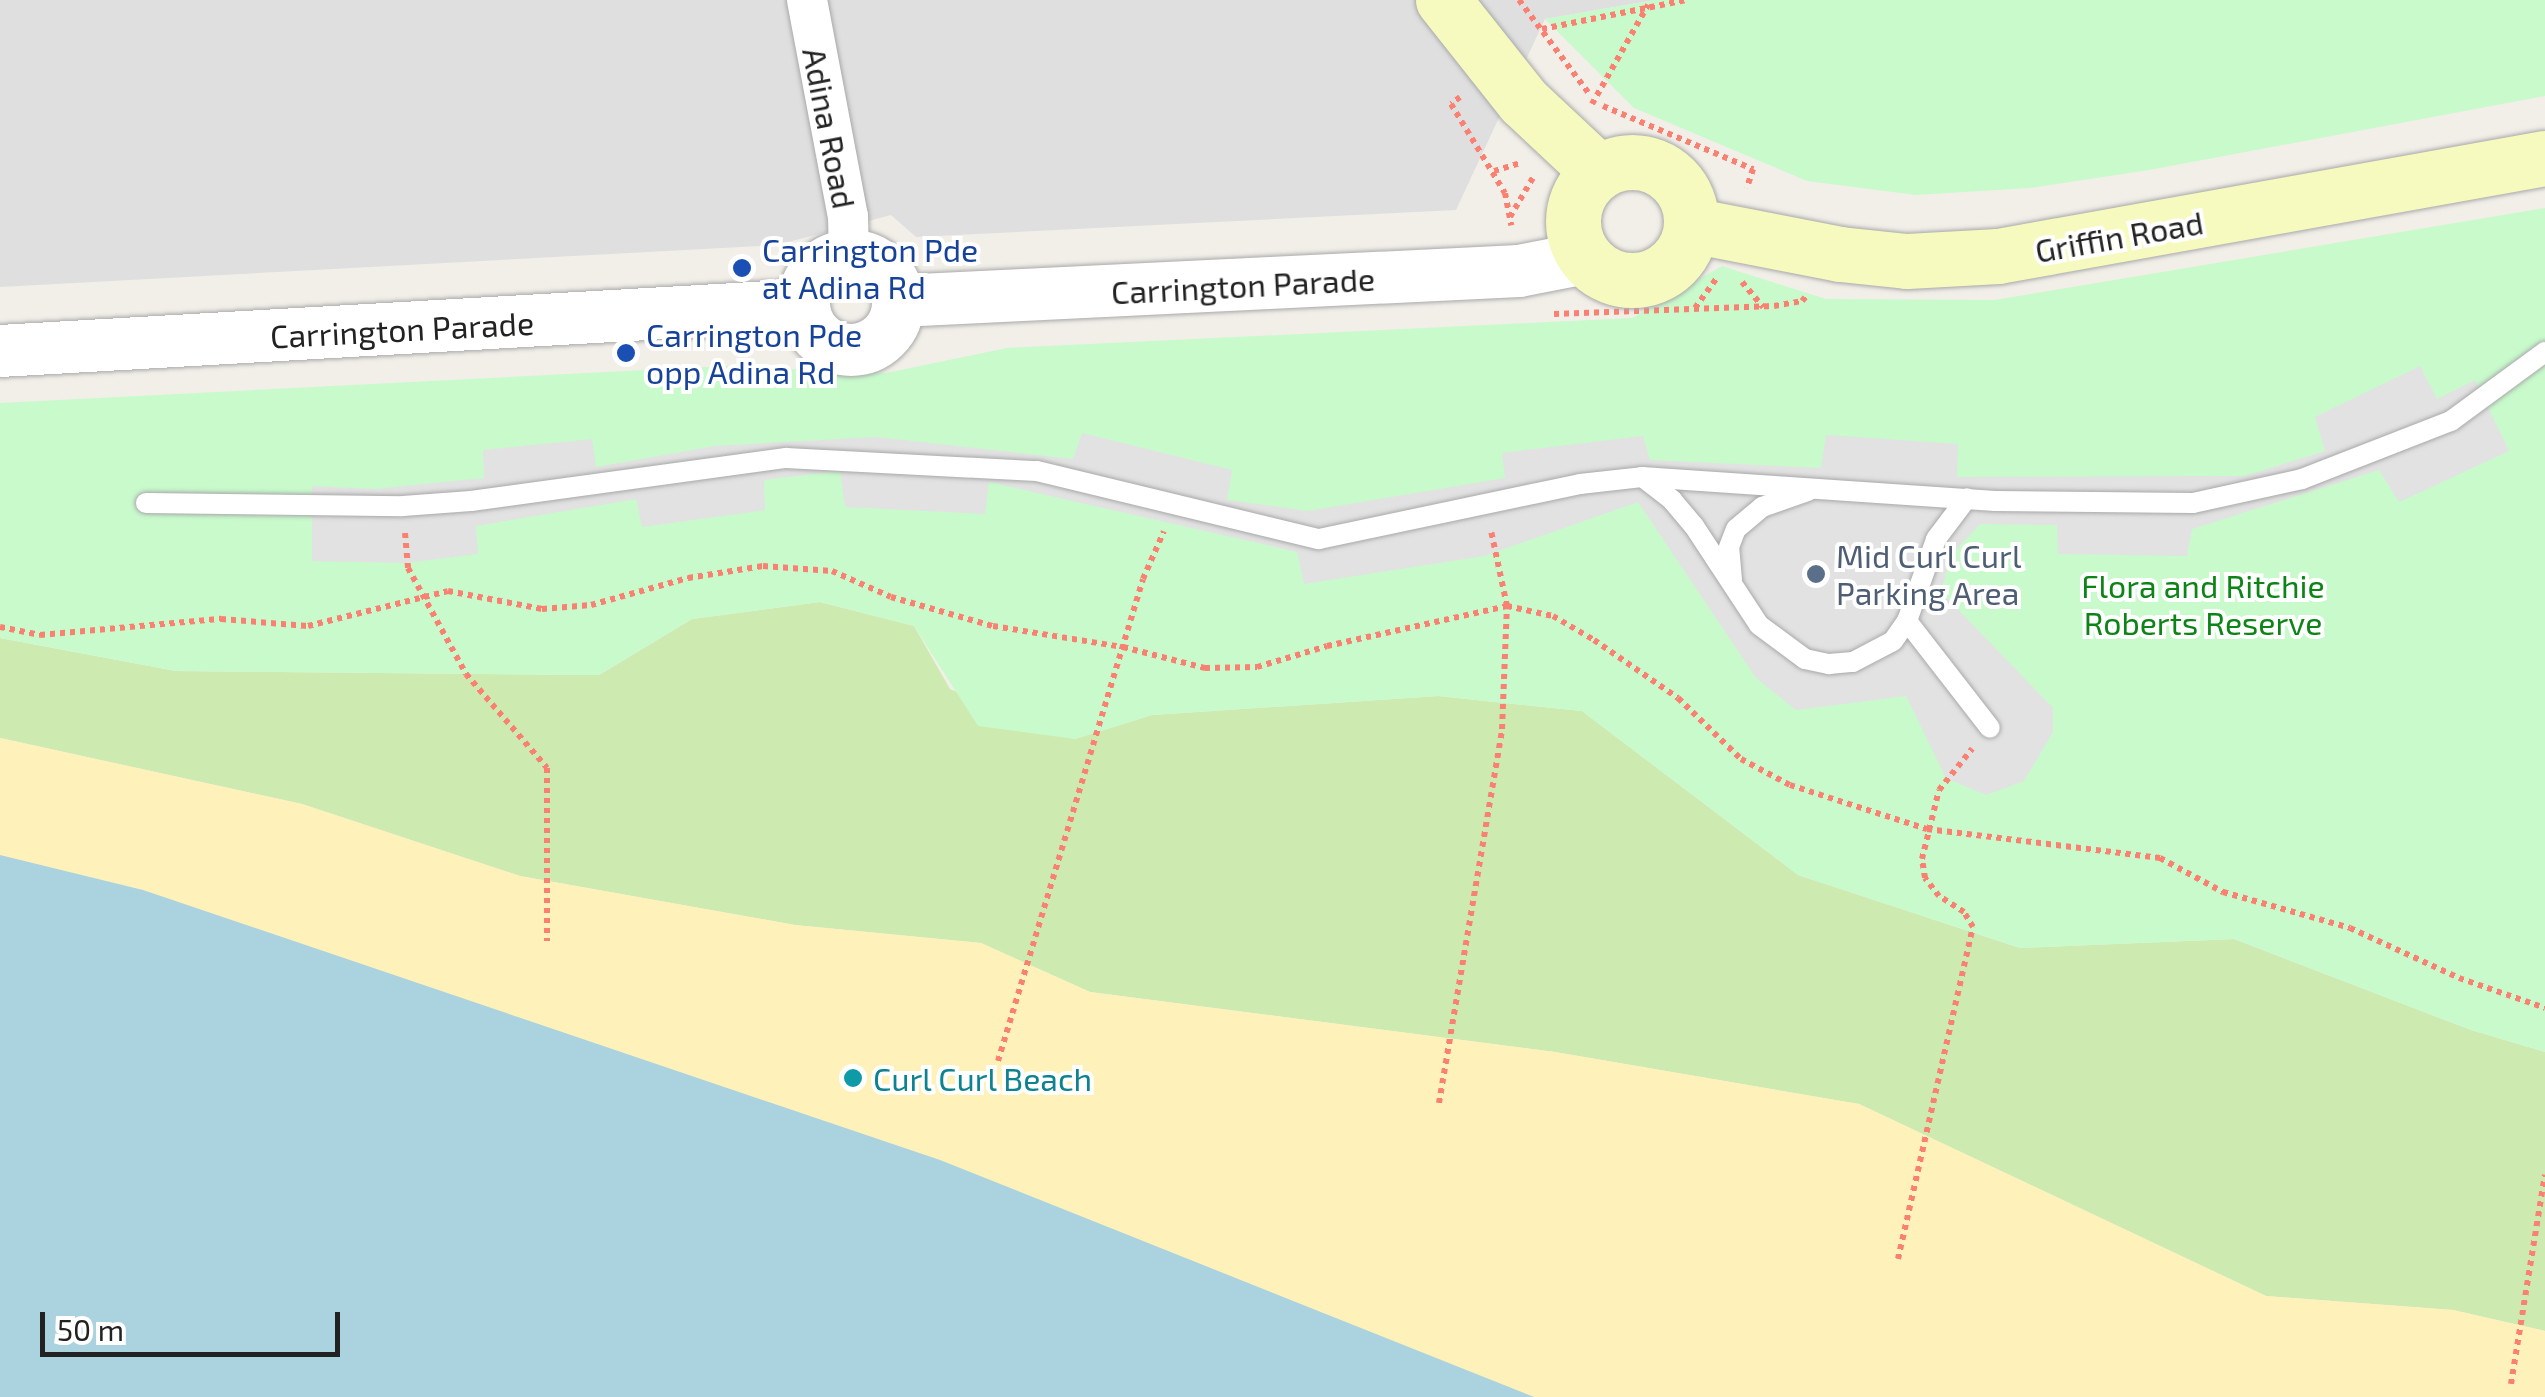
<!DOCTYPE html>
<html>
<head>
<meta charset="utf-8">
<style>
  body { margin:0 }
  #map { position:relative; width:2545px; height:1397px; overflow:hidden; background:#f2efe9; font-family:"Exo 2",sans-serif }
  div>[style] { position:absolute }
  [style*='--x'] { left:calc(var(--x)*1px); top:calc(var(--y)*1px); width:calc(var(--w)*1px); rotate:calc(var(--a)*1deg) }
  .residential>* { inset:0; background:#e0dfdf }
  .grass>* { inset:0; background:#cdebb0 }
  .sand>* { inset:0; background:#fff1ba }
  .park>* { inset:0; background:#c8facc }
  .parking>* { inset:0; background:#e2e2e2 }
  .water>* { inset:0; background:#aad3df }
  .path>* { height:6px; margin-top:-3px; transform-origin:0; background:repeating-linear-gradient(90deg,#fa8072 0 5px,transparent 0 10px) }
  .roads { filter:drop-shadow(0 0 2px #a9a9a9) drop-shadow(0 0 2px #a9a9a9) }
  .service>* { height:20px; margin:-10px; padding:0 10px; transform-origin:10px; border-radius:10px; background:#fff }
  .minor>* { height:40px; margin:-20px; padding:0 20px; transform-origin:20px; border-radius:20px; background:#fff }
  .tertiary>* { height:52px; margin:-26px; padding:0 26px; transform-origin:26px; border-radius:26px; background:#fff }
  .tertiary>.ring { margin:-26px; padding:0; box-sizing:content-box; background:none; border:52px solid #fff; border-radius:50% }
  .secondary>* { height:55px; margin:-27.5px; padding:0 27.5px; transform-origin:27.5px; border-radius:27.5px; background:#f7fabf }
  .secondary>.ring { margin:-27.5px; padding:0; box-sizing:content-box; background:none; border:55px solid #f7fabf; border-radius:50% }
  .dots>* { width:28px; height:28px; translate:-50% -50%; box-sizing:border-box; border:5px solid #fff; border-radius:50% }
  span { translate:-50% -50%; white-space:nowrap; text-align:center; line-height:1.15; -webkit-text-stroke:8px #fff; paint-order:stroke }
  .street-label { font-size:32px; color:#222 }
  .transit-label { font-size:32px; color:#164399 }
  .left { translate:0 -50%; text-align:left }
  .service-label { font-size:32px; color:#4e5e75 }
  .park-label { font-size:32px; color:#0c8416 }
  .culture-label { font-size:32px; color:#0d838f }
  .scale { position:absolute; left:40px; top:1312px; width:300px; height:45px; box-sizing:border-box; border:5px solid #222; border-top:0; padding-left:12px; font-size:30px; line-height:35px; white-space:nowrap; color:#222; -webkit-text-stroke:8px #fff; paint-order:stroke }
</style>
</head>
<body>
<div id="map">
  <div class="residential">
    <i style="clip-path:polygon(0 0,1655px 0,1545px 19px,1456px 210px,916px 237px,891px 215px,777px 245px,0 287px)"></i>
  </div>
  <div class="grass">
    <i style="clip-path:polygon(820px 602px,914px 626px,950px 689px,1075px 739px,1152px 715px,1438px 696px,1582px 711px,1798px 875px,2020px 948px,2234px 939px,2471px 1030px,2545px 1052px,2545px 1331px,2453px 1310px,2266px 1296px,1859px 1104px,1555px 1052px,1090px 992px,981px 943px,795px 925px,520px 876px,302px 804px,0 738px,0 638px,176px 671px,599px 675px,692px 619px)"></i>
  </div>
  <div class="sand">
    <i style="clip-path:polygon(0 738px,302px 804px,520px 876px,795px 925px,981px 943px,1090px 992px,1555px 1052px,1859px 1104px,2266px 1296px,2453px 1310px,2545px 1331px,2545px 1397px,448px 1397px,0 1345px)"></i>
  </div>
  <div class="park">
    <i style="clip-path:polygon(1655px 0,2545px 0,2545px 96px,2149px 170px,2030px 188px,1916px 195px,1807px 181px,1634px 108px,1545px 19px)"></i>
    <i style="clip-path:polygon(2545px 208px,2545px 1052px,2471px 1030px,2234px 939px,2020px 948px,1798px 875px,1582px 711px,1438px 696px,1152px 715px,1075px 739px,978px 726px,914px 626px,820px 602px,692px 619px,599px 675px,176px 671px,0 638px,0 403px,724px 366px,886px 373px,1007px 348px,1632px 318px,1722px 266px,1826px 299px,1995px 300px)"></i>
  </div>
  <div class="parking">
    <i style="clip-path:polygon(2420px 366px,2437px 399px,2475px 380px,2509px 451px,2399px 502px,2379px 470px,2192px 529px,2187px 556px,2058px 554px,2057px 525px,1980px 524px,1951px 555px,1941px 592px,2053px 708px,2053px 732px,2024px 781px,1986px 795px,1946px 778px,1906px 696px,1796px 710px,1756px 678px,1638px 502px,1484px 556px,1304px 584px,1297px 552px,989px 482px,985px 514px,845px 507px,840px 471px,764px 480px,765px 510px,642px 527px,636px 499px,476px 526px,478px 554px,405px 563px,312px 561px,312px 486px,375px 489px,484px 478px,483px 450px,592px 439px,596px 467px,715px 446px,876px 437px,1073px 459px,1082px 433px,1232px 470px,1227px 500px,1308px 511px,1505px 478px,1502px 453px,1643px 436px,1650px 460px,1821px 468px,1826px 435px,1958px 444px,1957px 477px,2245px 476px,2325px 451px,2315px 417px)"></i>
  </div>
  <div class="water">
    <i style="clip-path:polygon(0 855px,143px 890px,940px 1160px,1534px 1397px,0 1397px)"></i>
  </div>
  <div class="path">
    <i style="--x:1519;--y:0;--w:119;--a:53.2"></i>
    <i style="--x:1542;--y:29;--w:147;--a:-11.4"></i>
    <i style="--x:1460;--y:97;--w:11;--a:142"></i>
    <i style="--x:1451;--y:104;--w:104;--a:58.8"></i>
    <i style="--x:1505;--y:193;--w:33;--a:79"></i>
    <i style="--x:1592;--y:104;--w:114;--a:-60.5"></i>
    <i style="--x:1603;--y:106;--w:163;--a:22.8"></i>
    <i style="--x:1753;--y:169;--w:20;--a:108"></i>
    <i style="--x:1494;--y:171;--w:28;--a:-17"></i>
    <i style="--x:1510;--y:217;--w:48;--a:-59.7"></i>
    <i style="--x:1742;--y:282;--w:33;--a:50"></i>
    <i style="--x:1695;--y:308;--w:37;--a:-54"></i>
    <i style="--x:1554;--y:314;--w:220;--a:-2.1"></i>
    <i style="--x:1774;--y:306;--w:28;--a:-10"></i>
    <i style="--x:1802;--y:301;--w:9;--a:-49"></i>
    <i style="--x:405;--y:533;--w:35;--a:85"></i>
    <i style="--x:408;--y:568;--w:121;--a:61.3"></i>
    <i style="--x:466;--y:674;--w:124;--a:49.2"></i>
    <i style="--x:547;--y:768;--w:173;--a:90"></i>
    <i style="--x:0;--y:627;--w:41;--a:11.3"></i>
    <i style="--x:40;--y:635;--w:182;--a:-5.1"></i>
    <i style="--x:221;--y:619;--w:87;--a:4.6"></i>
    <i style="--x:308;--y:626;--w:144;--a:-14"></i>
    <i style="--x:448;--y:591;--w:96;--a:10.8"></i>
    <i style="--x:542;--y:609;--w:49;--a:-4.7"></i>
    <i style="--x:591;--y:605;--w:101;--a:-15.6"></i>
    <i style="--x:688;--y:578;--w:76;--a:-9.1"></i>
    <i style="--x:763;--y:566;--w:69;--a:4.1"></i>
    <i style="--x:832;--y:571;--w:64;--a:23.8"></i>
    <i style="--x:891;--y:597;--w:106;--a:15.9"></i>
    <i style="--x:993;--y:626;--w:132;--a:9.2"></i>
    <i style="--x:1123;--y:647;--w:85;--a:14.4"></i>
    <i style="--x:1205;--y:668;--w:52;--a:-1.1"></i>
    <i style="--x:1257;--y:667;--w:73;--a:-16.7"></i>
    <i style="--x:1327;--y:646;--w:184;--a:-12.5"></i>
    <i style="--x:1507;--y:606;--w:47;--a:12.3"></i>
    <i style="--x:1553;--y:616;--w:48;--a:30.3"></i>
    <i style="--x:1594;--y:640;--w:102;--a:34.6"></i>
    <i style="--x:1678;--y:698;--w:88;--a:44.1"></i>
    <i style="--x:1741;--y:759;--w:55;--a:28"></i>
    <i style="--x:1790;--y:785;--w:144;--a:17.8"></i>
    <i style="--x:1927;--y:829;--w:235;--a:7.1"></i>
    <i style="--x:2160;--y:858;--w:72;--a:28.4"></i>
    <i style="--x:2223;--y:892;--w:132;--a:15.8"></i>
    <i style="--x:2350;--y:928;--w:120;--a:24.6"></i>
    <i style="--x:2459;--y:978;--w:91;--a:19.2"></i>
    <i style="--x:998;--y:1061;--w:503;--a:-73.26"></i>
    <i style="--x:1143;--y:579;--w:52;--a:-66.4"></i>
    <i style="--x:1439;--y:1103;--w:379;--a:-80.4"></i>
    <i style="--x:1502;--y:729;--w:123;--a:-87.7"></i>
    <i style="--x:1507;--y:606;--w:77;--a:-102"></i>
    <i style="--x:1898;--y:1259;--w:340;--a:-77.3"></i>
    <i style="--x:1973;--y:927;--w:17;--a:-121"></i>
    <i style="--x:1964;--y:912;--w:30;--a:-147"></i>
    <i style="--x:1939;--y:896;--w:23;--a:-128"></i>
    <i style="--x:1925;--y:878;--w:19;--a:-99"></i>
    <i style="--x:1922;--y:859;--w:71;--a:-76.2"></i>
    <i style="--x:1939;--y:790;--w:53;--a:-51.2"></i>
    <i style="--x:2511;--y:1384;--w:212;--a:-80.8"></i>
  </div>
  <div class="roads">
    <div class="service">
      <i style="--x:1644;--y:478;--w:36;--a:38"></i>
      <i style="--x:1672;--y:500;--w:34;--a:50"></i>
      <i style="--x:1694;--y:526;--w:118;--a:56.7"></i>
      <i style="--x:1759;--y:625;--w:57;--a:36.5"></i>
      <i style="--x:1805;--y:659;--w:25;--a:12"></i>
      <i style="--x:1829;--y:664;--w:24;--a:-5"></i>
      <i style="--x:1853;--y:662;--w:45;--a:-27.7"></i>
      <i style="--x:1893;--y:641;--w:24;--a:-55"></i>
      <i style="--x:1907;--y:621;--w:87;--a:-70.5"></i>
      <i style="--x:1936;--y:539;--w:51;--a:-52.9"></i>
      <i style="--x:146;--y:503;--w:257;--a:0.7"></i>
      <i style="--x:403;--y:506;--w:68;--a:-4.2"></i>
      <i style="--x:471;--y:501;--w:318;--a:-7.8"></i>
      <i style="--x:786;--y:458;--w:251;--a:3"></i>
      <i style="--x:1037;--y:471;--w:290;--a:13.6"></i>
      <i style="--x:1319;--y:539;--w:267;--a:-11.9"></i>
      <i style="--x:1580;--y:484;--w:62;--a:-6.4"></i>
      <i style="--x:1642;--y:477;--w:354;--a:3.9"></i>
      <i style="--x:1995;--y:501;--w:198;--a:0.6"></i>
      <i style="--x:2193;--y:503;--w:112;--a:-12.4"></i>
      <i style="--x:2302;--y:479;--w:160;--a:-21.3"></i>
      <i style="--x:2451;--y:421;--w:117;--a:-36.3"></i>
      <i style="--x:1732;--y:580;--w:33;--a:-95"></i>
      <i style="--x:1729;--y:547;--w:19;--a:-69"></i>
      <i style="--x:1736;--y:529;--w:34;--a:-40"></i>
      <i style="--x:1762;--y:507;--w:49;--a:-19.2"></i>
      <i style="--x:1907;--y:621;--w:135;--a:52.2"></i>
    </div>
    <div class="minor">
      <i style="--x:807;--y:0;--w:220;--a:79.3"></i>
      <i style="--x:848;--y:216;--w:40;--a:88.6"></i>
    </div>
    <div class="tertiary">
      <i class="ring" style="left:804px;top:256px;width:42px;height:42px"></i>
      <i style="--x:899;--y:301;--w:621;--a:-2.77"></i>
      <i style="--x:1519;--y:271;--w:68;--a:-11"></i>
      <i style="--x:0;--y:351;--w:805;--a:-3.27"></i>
    </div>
    <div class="secondary">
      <i style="--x:1443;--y:0;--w:129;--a:51.6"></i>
      <i style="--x:1523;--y:101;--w:104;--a:43.1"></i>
      <i class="ring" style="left:1573px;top:162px;width:63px;height:63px"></i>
      <i style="--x:1691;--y:225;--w:152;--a:11"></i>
      <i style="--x:1840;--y:254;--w:67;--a:6"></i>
      <i style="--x:1907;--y:261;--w:91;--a:-3.1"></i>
      <i style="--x:1998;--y:256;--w:556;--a:-10.16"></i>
    </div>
  </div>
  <div class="dots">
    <i style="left:742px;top:268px;background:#1a4fb4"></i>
    <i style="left:626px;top:353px;background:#1a4fb4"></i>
    <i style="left:1816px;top:574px;background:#5c6f8a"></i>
    <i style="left:853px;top:1078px;background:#0f9aa8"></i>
  </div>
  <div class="street-label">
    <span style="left:830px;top:128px;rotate:79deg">Adina Road</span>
    <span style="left:2119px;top:236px;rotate:-10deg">Griffin Road</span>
    <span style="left:1243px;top:285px;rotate:-3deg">Carrington Parade</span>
    <span style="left:402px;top:329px;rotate:-3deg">Carrington Parade</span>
  </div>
  <div class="transit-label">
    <span class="left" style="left:762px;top:268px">Carrington Pde<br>at Adina Rd</span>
    <span class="left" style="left:646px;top:353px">Carrington Pde<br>opp Adina Rd</span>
  </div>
  <div class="service-label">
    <span class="left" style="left:1836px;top:574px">Mid Curl Curl<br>Parking Area</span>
  </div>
  <div class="park-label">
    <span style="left:2203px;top:604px">Flora and Ritchie<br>Roberts Reserve</span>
  </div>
  <div class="culture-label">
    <span class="left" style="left:873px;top:1078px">Curl Curl Beach</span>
  </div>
  <div class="scale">50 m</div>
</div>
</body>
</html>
